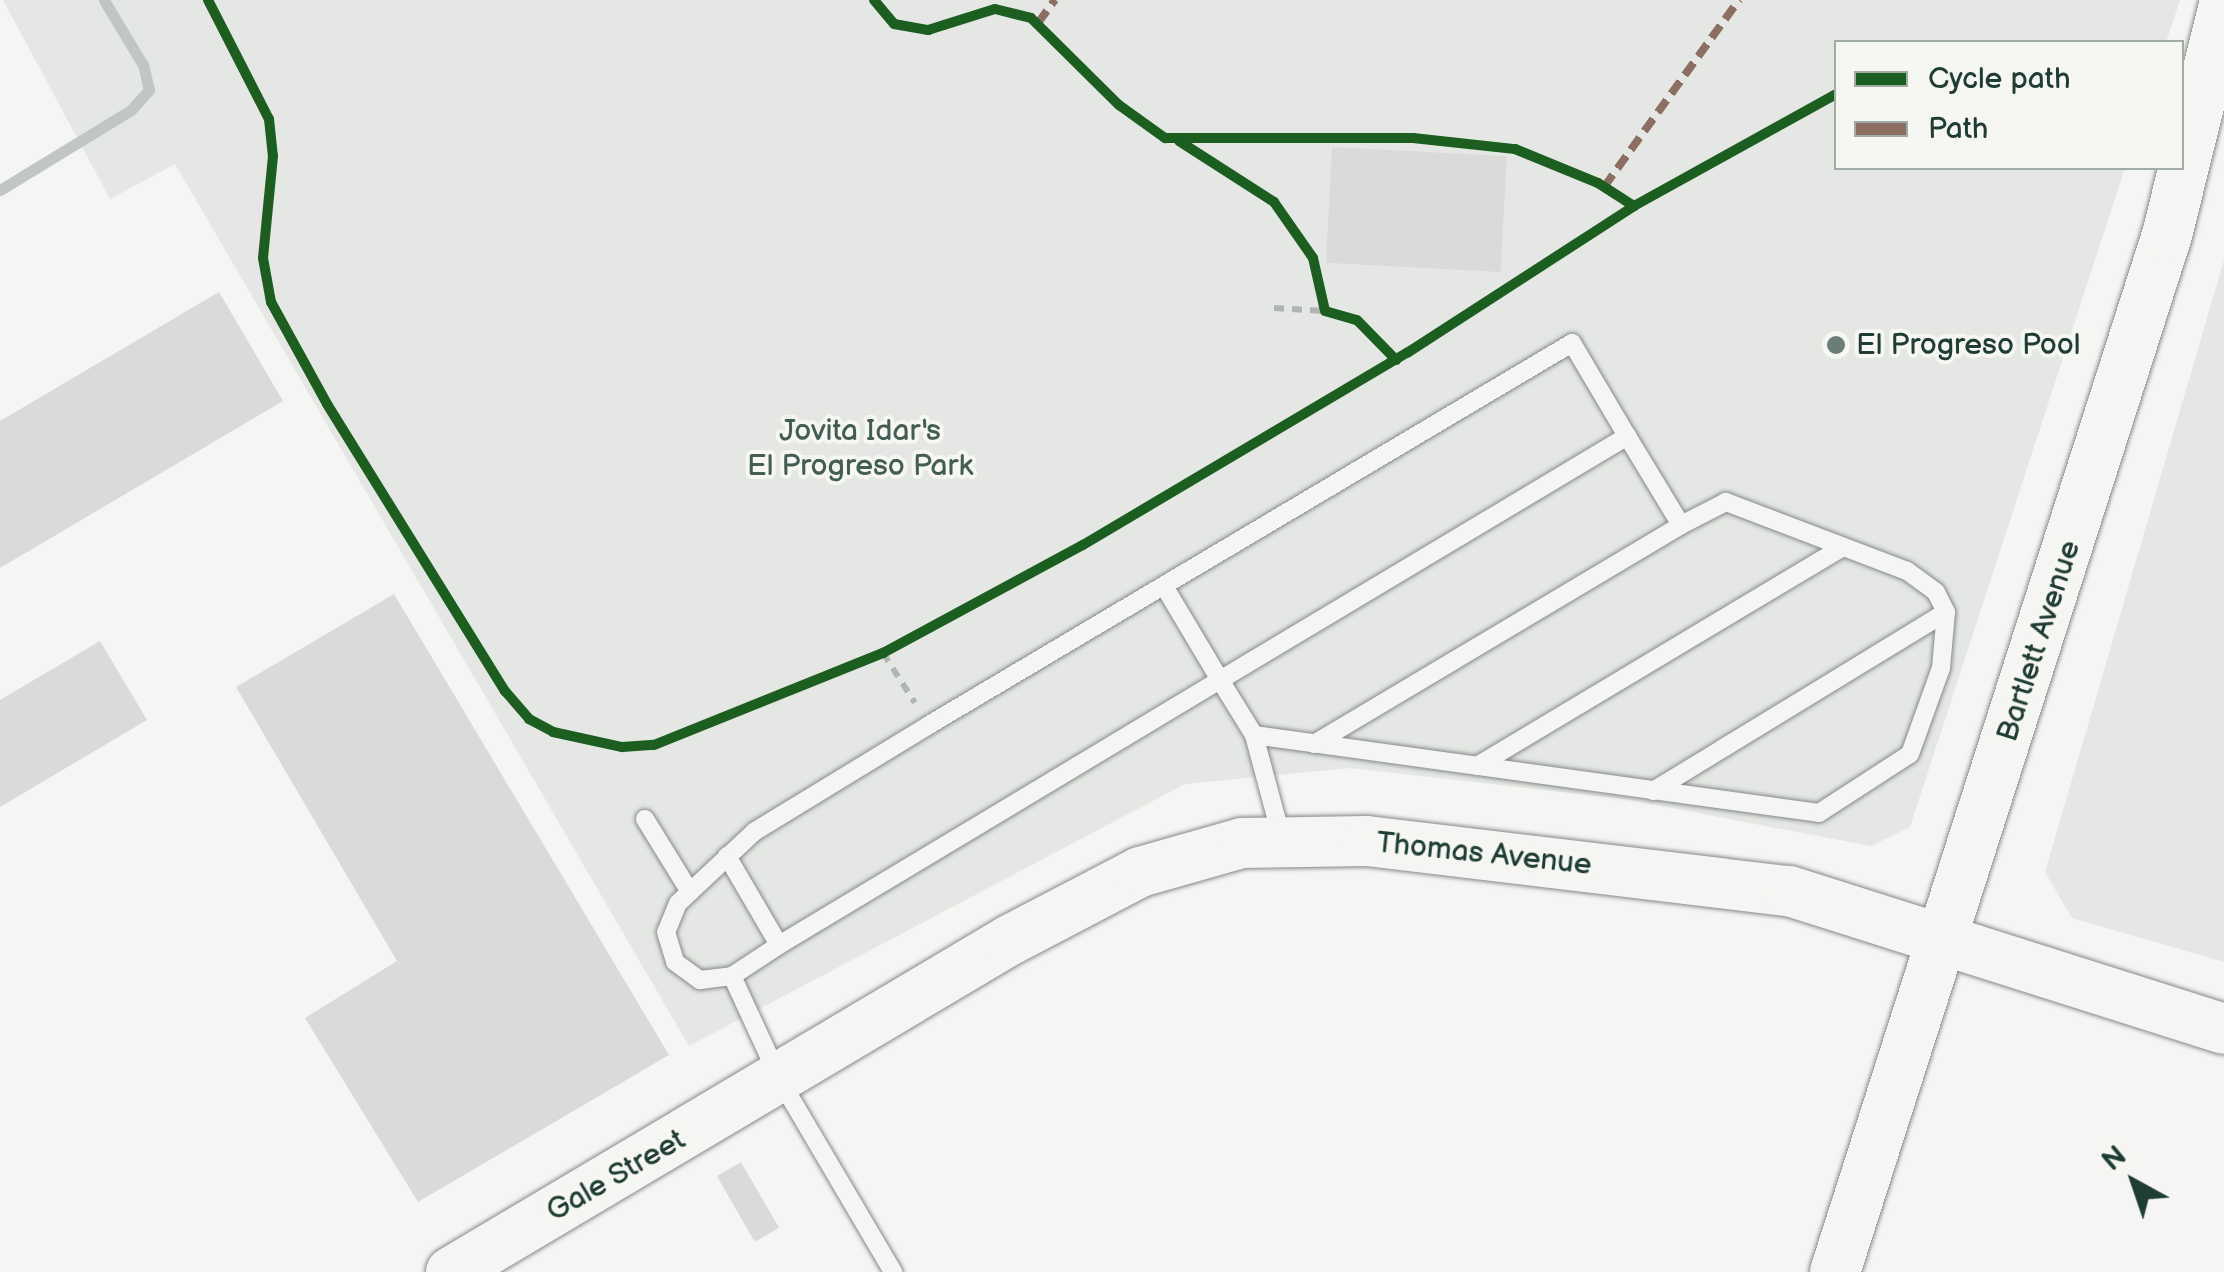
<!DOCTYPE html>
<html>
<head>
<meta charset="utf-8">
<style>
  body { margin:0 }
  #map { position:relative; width:2224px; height:1272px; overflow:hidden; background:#f5f5f3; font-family:"Balsamiq Sans",sans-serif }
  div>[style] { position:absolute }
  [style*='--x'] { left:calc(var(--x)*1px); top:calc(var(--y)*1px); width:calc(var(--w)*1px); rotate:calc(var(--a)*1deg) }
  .built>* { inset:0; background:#e5e7e4 }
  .green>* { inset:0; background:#e4e7e3 }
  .stream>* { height:11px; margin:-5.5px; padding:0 5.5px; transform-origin:5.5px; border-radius:5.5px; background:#c0c7c3 }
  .building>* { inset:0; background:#dadbd9; transform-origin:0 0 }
  .path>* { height:6px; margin-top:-3px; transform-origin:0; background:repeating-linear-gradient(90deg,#b0b4b2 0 10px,transparent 0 18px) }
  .roads { filter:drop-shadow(0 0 2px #858a88) drop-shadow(0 0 2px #858a88) }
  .lane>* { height:18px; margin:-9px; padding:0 9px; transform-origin:9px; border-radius:9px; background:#f5f5f3 }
  .secondary>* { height:50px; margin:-25px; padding:0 25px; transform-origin:25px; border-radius:25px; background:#f5f5f3 }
  .quiet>* { height:8px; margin-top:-4px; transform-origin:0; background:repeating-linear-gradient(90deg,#8d6e63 0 15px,transparent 0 23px) }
  .cycleway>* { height:10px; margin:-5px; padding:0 5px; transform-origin:5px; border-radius:5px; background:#1b5e20 }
  .dots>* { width:28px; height:28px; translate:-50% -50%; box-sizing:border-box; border:5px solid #f6f6f2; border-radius:50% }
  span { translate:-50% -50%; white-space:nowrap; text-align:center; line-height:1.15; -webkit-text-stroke:8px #f6f6f2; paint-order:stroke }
  .poi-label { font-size:30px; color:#1f3d34 }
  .left { translate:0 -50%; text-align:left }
  .park-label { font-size:30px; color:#445d54 }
  .street-label { font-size:30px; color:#1f3d34 }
  .legend { position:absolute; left:1834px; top:40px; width:350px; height:130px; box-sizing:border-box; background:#f6f6f2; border:2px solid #a0aca6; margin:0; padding:12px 18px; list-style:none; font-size:30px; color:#1f3d34 }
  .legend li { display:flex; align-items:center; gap:20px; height:50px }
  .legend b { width:50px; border:2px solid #a0aca6 }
  .north { position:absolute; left:2084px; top:1132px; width:100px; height:100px; -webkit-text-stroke:8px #f6f6f2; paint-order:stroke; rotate:320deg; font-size:28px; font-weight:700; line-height:40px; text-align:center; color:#1f3d34 }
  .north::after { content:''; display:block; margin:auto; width:35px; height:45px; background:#1f3d34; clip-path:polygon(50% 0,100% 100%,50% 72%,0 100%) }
</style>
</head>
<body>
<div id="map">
  <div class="built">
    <i style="clip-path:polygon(2224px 260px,2224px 962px,2072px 918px,2045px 872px)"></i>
  </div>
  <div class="green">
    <i style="clip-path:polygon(3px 0,2180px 0,2166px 42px,1836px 42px,1836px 168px,2125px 168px,1910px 827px,1871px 846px,1630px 800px,1351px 768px,1185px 784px,689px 1046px,175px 164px,110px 199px)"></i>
  </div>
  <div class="stream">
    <i style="--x:0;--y:190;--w:153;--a:-31.4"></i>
    <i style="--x:131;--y:110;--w:27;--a:-48"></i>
    <i style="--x:149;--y:90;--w:26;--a:-103"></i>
    <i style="--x:143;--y:65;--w:76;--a:-121"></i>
  </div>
  <div class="building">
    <i style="left:1332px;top:147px;width:175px;height:116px;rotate:3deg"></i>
    <i style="clip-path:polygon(219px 292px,283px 401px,0 568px,0 421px)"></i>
    <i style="clip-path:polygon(394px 594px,669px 1055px,418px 1202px,305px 1018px,397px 961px,236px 687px)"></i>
    <i style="clip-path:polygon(100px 641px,147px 720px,0 807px,0 700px)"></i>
    <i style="left:741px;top:1162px;width:76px;height:28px;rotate:60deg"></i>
  </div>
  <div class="path">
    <i style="--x:1274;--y:308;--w:51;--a:3.4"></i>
    <i style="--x:883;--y:653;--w:59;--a:57.4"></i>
  </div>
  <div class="roads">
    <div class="lane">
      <i style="--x:1164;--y:586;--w:109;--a:59.2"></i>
      <i style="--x:1220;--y:680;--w:65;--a:58.3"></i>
      <i style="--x:1254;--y:735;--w:570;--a:7.86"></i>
      <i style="--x:1819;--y:813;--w:108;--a:-33"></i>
      <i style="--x:1910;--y:754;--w:91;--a:-70.2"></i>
      <i style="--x:1941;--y:668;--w:56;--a:-84.9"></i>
      <i style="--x:1946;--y:612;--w:22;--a:-117"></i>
      <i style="--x:1936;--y:592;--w:36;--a:-144"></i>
      <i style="--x:1907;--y:571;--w:194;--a:-159.1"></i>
      <i style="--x:1726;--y:502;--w:51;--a:152.9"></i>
      <i style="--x:1681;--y:525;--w:104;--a:-121.2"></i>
      <i style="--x:1627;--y:436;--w:108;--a:-120.6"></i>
      <i style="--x:1572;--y:343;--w:748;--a:149.29"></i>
      <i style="--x:929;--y:725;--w:205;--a:148.6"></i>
      <i style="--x:754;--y:832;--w:104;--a:136.9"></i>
      <i style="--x:678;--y:903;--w:31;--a:112"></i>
      <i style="--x:666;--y:932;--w:31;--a:73"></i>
      <i style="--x:675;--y:962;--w:31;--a:36"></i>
      <i style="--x:700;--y:980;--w:32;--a:-7"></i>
      <i style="--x:732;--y:976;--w:56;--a:-33.4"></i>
      <i style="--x:779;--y:945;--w:514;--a:-31"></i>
      <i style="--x:1220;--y:680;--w:475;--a:-30.9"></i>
      <i style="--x:1254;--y:735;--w:105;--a:75"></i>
      <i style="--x:1314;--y:744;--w:427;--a:-30.8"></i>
      <i style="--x:1477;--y:766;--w:427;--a:-30.9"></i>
      <i style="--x:1653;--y:791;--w:343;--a:-31.4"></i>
      <i style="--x:645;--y:819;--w:86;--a:58.3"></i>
      <i style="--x:727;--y:856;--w:103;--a:59.7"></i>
      <i style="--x:732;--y:976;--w:115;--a:65.2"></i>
      <i style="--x:780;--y:1080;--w:223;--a:59.5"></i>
    </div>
    <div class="secondary">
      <i style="--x:451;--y:1272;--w:650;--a:-30.71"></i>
      <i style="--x:1010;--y:940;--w:147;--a:-27.6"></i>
      <i style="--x:1140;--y:872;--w:106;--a:-15.9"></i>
      <i style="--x:1242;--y:843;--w:125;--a:-0.9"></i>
      <i style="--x:1367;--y:841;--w:425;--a:6.8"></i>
      <i style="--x:1789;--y:891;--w:456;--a:17.6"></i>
      <i style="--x:1835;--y:1272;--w:1089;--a:-72.25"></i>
      <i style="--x:2167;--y:235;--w:237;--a:-76.1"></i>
    </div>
  </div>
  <div class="quiet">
    <i style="--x:1038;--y:23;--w:29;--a:-54"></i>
    <i style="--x:1604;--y:187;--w:231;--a:-54.2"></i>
  </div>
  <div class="cycleway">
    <i style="--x:208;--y:0;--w:134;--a:62.9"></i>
    <i style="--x:269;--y:119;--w:37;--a:84"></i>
    <i style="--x:273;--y:156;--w:102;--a:95.6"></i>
    <i style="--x:263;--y:258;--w:45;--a:79.7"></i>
    <i style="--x:271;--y:302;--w:116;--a:61.2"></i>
    <i style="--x:327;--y:404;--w:338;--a:58.2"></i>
    <i style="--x:505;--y:691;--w:37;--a:49"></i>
    <i style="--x:529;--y:719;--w:27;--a:28"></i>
    <i style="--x:553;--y:732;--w:71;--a:12.3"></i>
    <i style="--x:622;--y:747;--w:32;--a:-4"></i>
    <i style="--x:654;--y:745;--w:247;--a:-21.9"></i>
    <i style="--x:883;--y:653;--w:227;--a:-28.4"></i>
    <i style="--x:1083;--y:545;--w:377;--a:-30.7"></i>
    <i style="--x:1407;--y:353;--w:270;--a:-32.9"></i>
    <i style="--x:1634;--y:206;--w:231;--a:-29"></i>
    <i style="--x:874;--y:0;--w:31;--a:50"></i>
    <i style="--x:894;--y:24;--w:35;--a:10"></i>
    <i style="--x:928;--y:30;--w:70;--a:-17.4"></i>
    <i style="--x:995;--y:9;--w:37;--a:14"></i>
    <i style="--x:1031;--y:18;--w:124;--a:44.7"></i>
    <i style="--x:1119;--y:105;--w:57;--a:35.7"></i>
    <i style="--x:1165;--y:138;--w:248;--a:0"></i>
    <i style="--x:1413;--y:138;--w:103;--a:6.2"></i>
    <i style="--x:1515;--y:149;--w:90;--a:22.3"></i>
    <i style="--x:1598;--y:183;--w:43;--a:32.6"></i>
    <i style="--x:1179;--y:141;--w:113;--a:32.7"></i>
    <i style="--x:1274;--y:202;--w:68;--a:55.1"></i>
    <i style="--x:1313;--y:258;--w:54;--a:77.2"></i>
    <i style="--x:1325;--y:311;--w:33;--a:16"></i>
    <i style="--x:1357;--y:320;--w:56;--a:45.7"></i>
  </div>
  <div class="dots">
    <i style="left:1836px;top:345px;background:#6a7d77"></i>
  </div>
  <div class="poi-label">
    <span class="left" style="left:1856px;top:345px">El Progreso Pool</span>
  </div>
  <div class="park-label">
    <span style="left:860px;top:448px">Jovita Idar's<br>El Progreso Park</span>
  </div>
  <div class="street-label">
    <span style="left:2039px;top:641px;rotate:-72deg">Bartlett Avenue</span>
    <span style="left:1484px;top:854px;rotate:6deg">Thomas Avenue</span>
    <span style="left:616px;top:1176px;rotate:-30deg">Gale Street</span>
  </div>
  <ul class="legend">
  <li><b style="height:12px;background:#1b5e20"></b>Cycle path</li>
  <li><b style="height:12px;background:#8d6e63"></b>Path</li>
  </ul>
  <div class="north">N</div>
</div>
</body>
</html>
